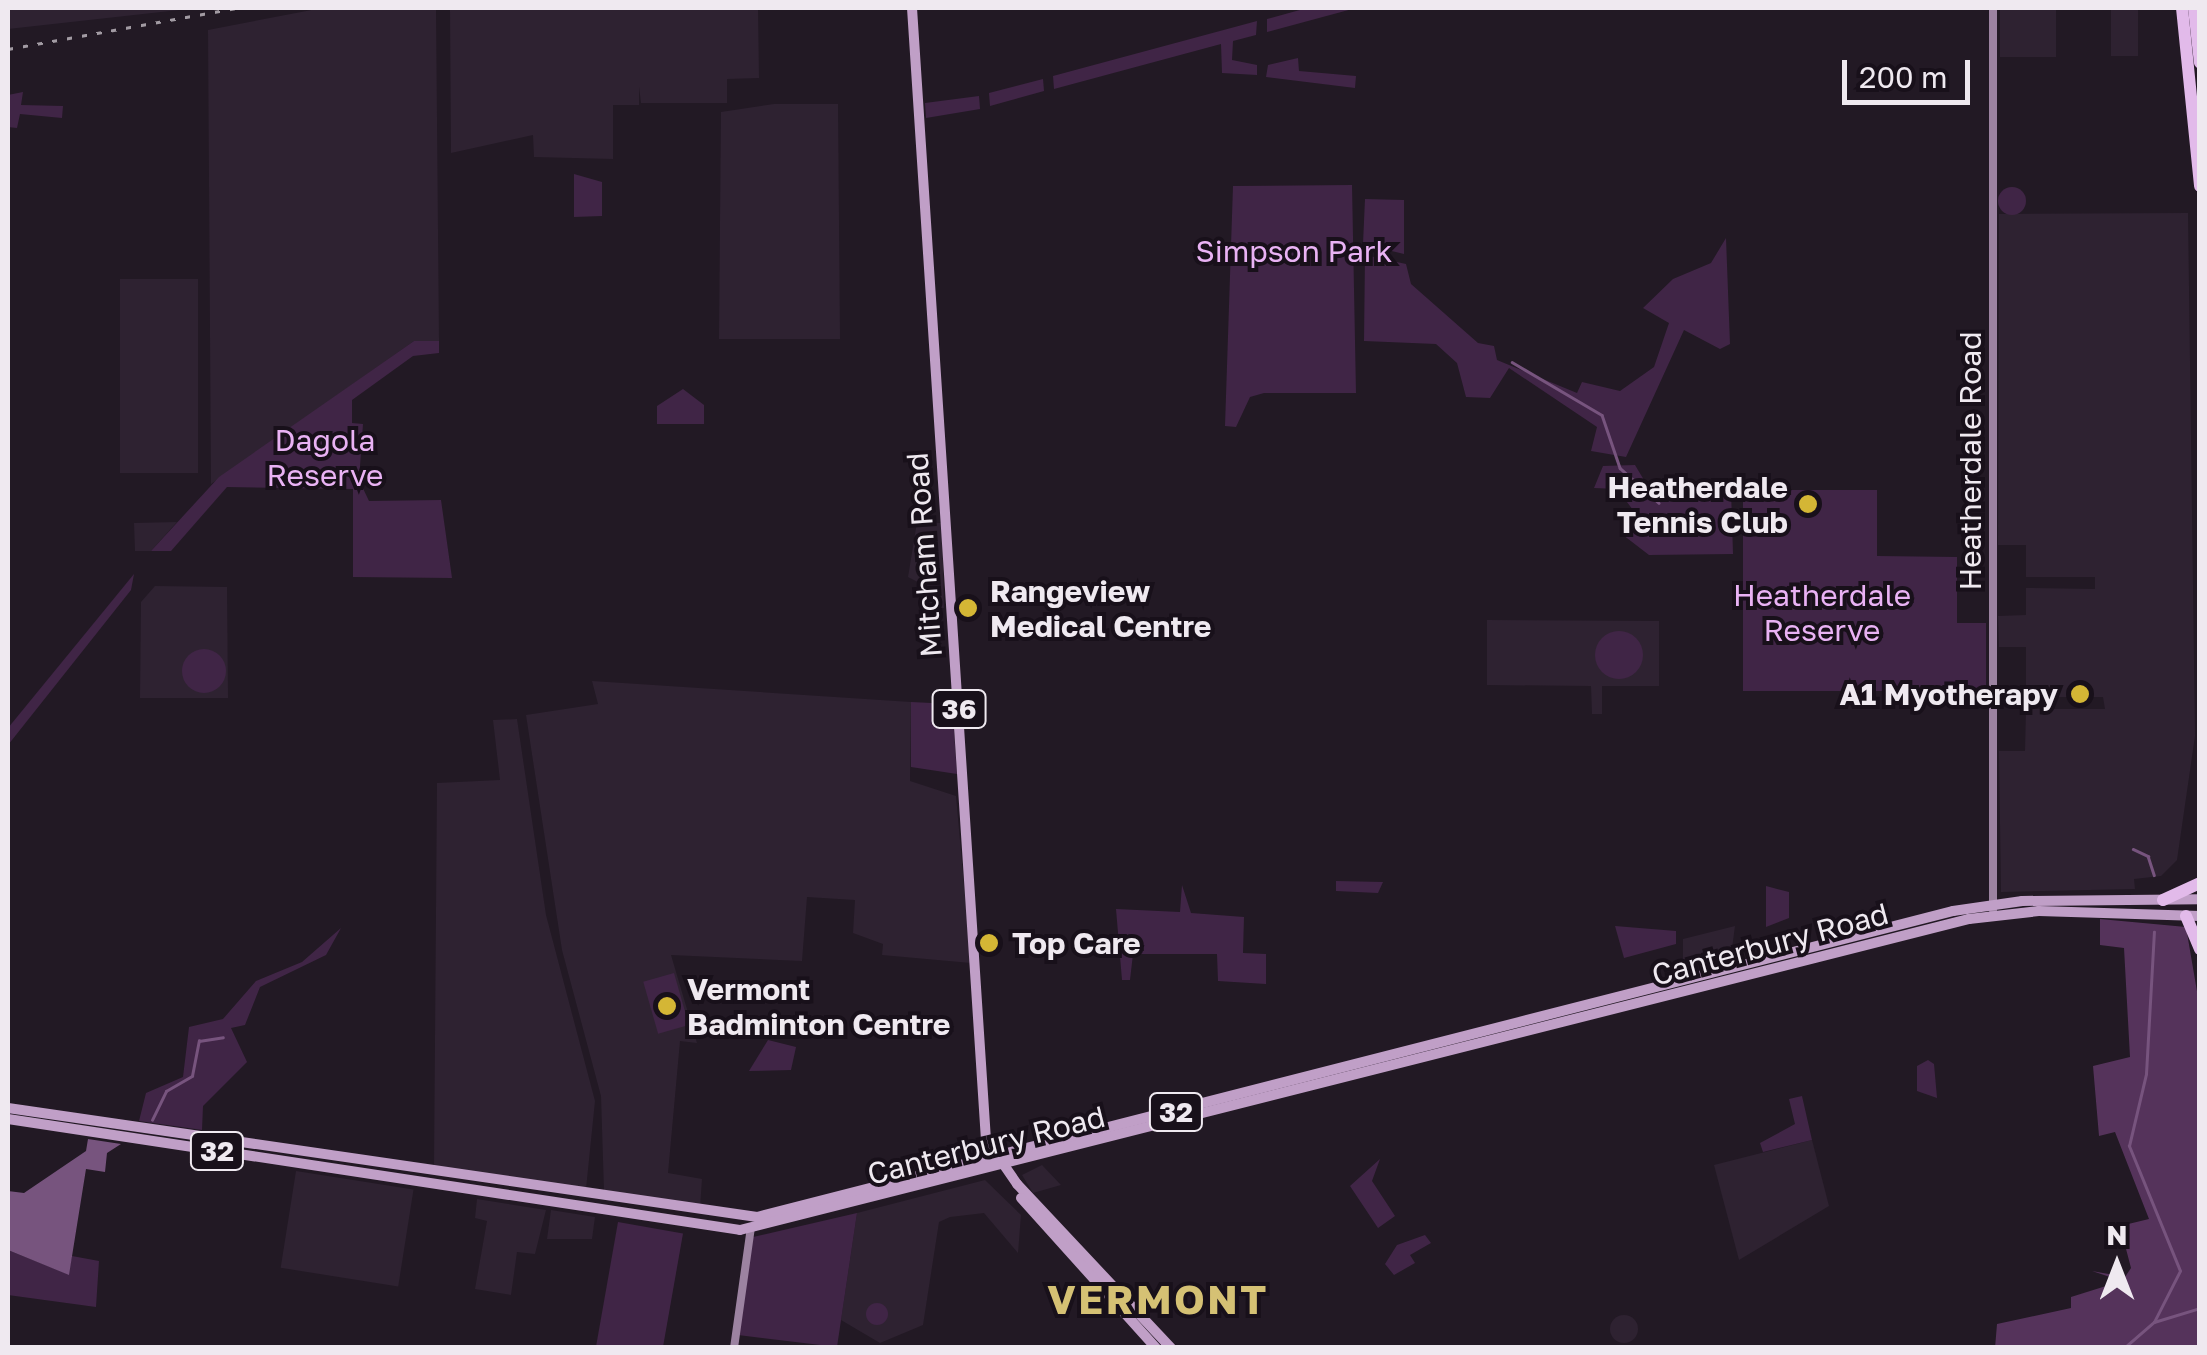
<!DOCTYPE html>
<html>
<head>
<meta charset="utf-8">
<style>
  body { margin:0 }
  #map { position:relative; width:2207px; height:1355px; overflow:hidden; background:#221924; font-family:"Golos Text",sans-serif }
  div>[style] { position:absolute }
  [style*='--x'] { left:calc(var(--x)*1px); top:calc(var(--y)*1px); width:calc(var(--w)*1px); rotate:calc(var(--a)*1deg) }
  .built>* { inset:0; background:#2e2231; transform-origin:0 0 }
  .round { border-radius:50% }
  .green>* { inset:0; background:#402546; transform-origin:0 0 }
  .forest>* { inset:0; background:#55335b }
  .water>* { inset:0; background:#77547e }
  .stream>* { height:2.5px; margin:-1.25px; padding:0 1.25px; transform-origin:1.25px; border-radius:1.25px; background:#77547e }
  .secondary>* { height:8px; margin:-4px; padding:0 4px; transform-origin:4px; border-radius:4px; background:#9c83a1 }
  .primary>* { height:10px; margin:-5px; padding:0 5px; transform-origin:5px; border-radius:5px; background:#c09fc7 }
  .highway>* { height:12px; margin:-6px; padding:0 6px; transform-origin:6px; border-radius:6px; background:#e2baea }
  .rail>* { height:2.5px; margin-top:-1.25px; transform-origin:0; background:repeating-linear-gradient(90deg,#a29ba3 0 5px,transparent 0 15px) }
  .dots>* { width:28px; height:28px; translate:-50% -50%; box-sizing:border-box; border:5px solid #18101a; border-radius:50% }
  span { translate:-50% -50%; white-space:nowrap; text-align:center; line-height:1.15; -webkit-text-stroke:8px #18101a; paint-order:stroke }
  .shield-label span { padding:2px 8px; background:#18101a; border:2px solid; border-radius:8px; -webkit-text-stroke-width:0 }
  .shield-label { font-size:28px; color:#efe9f0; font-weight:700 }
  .park-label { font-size:30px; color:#e9b2f4 }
  .street-label { font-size:30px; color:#efe9f0 }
  .poi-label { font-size:30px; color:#efe9f0; font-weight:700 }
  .right { translate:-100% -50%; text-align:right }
  .left { translate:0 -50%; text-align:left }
  .district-label { font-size:40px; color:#d5c174; font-weight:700; letter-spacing:2.5px }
  .frame { position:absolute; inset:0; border:10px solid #efe9f0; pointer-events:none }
  .north { position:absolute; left:2067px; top:1215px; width:100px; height:100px; -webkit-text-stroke:8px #18101a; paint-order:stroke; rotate:0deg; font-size:28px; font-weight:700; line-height:40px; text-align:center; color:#efe9f0 }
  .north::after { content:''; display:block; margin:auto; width:35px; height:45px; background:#efe9f0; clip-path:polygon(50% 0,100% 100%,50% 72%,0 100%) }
  .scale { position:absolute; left:1842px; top:60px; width:128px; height:45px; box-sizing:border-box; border:5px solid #efe9f0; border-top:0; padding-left:12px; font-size:30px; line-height:35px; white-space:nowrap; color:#efe9f0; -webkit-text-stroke:8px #18101a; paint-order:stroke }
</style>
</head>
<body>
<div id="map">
  <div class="built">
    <i style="clip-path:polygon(8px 8px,197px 8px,8px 29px)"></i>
    <i style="clip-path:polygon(322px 8px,436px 8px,439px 341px,414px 341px,211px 484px,208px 30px)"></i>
    <i style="clip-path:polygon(450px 8px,758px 8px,759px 78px,727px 79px,727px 103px,641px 103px,639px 87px,639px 105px,613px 105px,613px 159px,534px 157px,533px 135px,451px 153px)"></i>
    <i style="left:2000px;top:8px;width:56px;height:49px"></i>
    <i style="left:2111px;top:8px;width:27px;height:48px"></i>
    <i style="clip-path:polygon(774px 104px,838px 104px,840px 339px,719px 339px,721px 112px)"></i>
    <i style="clip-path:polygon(2188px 213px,2195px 736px,2177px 860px,2161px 876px,2134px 879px,2135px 889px,2001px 892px,1999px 751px,2025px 751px,2026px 709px,2105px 709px,2103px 697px,2026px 697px,2026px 647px,1999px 647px,1998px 616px,2026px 615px,2026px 588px,2095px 589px,2095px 577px,2026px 577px,2026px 545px,1998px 545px,1999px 214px)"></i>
    <i style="left:120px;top:279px;width:78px;height:194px"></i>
    <i style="clip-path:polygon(177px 522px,151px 551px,135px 551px,134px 523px)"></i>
    <i style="clip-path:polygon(917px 522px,942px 523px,944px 608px,929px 607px,935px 591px,908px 577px)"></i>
    <i style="clip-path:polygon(155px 586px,227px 587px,228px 698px,140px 698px,141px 602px)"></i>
    <i style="clip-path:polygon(1487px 620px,1659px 621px,1659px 686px,1602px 686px,1602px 714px,1592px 714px,1591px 686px,1487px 685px)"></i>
    <i style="clip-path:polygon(592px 681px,911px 702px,910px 781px,956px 796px,971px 963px,882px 955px,883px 944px,853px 933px,855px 900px,807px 897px,802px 961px,671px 955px,697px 1043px,680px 1041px,668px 1173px,702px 1179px,700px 1208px,604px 1191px,601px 1096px,562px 950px,526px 715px,598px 704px)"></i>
    <i style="clip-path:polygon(517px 719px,546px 915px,595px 1101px,586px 1189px,434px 1167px,437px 783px,500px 780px,493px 720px)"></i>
    <i style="clip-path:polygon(1735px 926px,1731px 956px,1683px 963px,1683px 939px)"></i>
    <i style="clip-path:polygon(1812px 1140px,1829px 1206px,1739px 1260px,1714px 1165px)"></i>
    <i style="clip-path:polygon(1042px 1165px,1061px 1185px,1033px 1193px,1022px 1175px)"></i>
    <i style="left:296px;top:1171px;width:119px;height:98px;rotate:9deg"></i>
    <i style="clip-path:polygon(985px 1180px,1021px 1215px,1018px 1253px,984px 1213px,950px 1217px,939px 1222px,923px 1325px,880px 1343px,841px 1320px,857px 1213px)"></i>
    <i style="clip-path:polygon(477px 1199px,546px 1210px,535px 1254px,517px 1252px,511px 1295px,475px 1289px,487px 1221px,475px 1218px)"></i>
    <i style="clip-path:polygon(551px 1210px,595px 1217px,592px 1239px,547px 1239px)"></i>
    <i class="round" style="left:1610px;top:1315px;width:28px;height:28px"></i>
  </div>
  <div class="green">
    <i style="clip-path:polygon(1307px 8px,1356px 8px,1267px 32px,1267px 19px)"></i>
    <i style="clip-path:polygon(1257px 21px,1256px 35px,1233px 41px,1232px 60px,1257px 65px,1257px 75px,1222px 73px,1221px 44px,1054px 89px,1053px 76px)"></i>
    <i style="clip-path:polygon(1298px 58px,1299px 71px,1356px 76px,1355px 88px,1266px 77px,1268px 65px)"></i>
    <i style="clip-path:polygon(1043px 79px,1044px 91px,990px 106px,989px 93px)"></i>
    <i style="clip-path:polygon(23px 92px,21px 105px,63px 106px,62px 118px,20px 114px,17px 128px,8px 127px,8px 95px)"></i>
    <i style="clip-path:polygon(979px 96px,980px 109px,926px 118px,925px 103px)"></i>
    <i style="clip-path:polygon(574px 174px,602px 182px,602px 216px,574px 217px)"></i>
    <i style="clip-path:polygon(1352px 185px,1356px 393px,1264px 393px,1250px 397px,1236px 427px,1225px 426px,1233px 186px)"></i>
    <i class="round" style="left:1998px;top:187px;width:28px;height:28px"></i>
    <i style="clip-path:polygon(1365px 199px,1404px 200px,1404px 254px,1363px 244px)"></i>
    <i style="clip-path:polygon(1726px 238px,1730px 344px,1720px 349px,1684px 330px,1626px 457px,1591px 451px,1597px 427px,1509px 368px,1490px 398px,1466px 397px,1457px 363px,1436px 344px,1364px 341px,1365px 255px,1406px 264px,1411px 284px,1478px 343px,1494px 346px,1497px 360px,1577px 393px,1582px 382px,1620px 391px,1654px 367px,1669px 323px,1643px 308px,1673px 279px,1711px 263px)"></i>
    <i style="clip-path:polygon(414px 341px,439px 341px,439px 353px,413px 356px,352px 400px,352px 423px,363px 424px,359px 480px,369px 501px,441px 500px,452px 578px,353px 577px,353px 489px,227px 487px,171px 551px,151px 551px,219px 477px)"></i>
    <i style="clip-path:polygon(683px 389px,704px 405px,704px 424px,657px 424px,657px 406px)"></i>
    <i style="clip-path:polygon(1635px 465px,1650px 490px,1731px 490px,1733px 554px,1649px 555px,1623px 535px,1646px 527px,1617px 489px,1594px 488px,1603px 466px)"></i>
    <i style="clip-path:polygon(1743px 490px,1877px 490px,1877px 556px,1957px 557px,1957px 623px,1986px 623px,1986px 691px,1743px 691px)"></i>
    <i style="clip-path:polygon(134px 574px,131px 590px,8px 745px,8px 728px)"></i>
    <i class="round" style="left:1595px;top:631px;width:48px;height:48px"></i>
    <i class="round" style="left:182px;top:649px;width:44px;height:44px"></i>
    <i style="clip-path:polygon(911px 702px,952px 704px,957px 774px,911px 767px)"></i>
    <i style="clip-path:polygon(1336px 881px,1383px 882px,1378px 893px,1336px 891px)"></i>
    <i style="clip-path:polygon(1182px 885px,1191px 913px,1244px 917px,1243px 953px,1266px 954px,1266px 984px,1218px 981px,1217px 954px,1133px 954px,1130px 980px,1122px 980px,1116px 909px,1180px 912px)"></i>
    <i style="clip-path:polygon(1766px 886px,1789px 892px,1789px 918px,1766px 927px)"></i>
    <i style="clip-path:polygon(1615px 926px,1676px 931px,1676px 944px,1624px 958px)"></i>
    <i style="clip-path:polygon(341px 928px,326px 955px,260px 987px,245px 1025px,231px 1028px,247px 1062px,203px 1106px,202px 1130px,139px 1121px,146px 1093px,183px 1077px,189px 1027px,223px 1019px,256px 981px,302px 962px)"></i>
    <i style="left:674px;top:973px;width:54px;height:32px;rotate:74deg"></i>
    <i style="clip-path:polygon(768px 1040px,796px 1047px,791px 1070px,749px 1071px)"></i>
    <i style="clip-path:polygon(1928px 1060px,1934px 1064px,1937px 1098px,1917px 1091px,1917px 1066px)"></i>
    <i style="clip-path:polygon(1802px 1096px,1812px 1140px,1763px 1152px,1760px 1143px,1795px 1124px,1789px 1099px)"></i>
    <i style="clip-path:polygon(1380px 1159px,1372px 1181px,1395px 1216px,1378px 1228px,1350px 1186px)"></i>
    <i style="clip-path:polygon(857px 1213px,837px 1347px,738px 1335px,753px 1237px)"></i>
    <i style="left:618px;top:1222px;width:66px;height:127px;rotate:10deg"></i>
    <i style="clip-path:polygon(1425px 1235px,1431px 1243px,1410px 1255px,1415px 1263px,1394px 1275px,1385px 1264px,1397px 1245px)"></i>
    <i style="clip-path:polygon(8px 1250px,68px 1274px,72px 1256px,99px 1261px,96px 1307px,8px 1295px)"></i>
    <i class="round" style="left:866px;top:1303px;width:22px;height:22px"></i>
  </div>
  <div class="forest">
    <i style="clip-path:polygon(2100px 919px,2186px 927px,2200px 1009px,2199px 1347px,1995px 1348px,1997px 1324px,2071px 1308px,2071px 1297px,2122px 1281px,2092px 1271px,2125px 1277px,2131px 1268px,2120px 1226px,2149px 1219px,2115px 1132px,2099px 1136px,2093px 1066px,2130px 1057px,2124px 948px,2100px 945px)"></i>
  </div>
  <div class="water">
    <i style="clip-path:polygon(88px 1139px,121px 1144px,107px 1153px,105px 1172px,86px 1169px,69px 1275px,8px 1250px,8px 1191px,24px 1193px,86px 1151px)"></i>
  </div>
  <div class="stream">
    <i style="--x:1512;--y:362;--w:104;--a:30.5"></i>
    <i style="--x:1602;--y:415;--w:56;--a:71.2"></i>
    <i style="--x:1620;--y:468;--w:52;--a:41.9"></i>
    <i style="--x:2133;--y:849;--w:17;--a:25"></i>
    <i style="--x:2148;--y:856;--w:20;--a:72"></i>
    <i style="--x:152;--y:1120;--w:32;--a:-64"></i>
    <i style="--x:166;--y:1091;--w:30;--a:-30"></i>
    <i style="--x:192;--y:1076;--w:36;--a:-79"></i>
    <i style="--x:199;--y:1041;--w:24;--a:-9"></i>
    <i style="--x:2154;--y:1322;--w:57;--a:-63"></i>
    <i style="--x:2180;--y:1271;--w:135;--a:-112.2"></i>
    <i style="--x:2129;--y:1146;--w:74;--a:-76.7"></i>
    <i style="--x:2146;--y:1074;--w:142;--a:-86.8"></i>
    <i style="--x:2124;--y:1348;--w:40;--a:-41"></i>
    <i style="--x:2154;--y:1322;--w:48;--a:-16.9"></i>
  </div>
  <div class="secondary">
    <i style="--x:1993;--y:910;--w:902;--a:-90"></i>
    <i style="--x:734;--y:1348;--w:122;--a:-82"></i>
  </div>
  <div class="primary">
    <i style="--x:912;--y:8;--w:1133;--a:86.26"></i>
    <i style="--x:986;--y:1139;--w:55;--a:55.4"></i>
    <i style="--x:1017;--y:1184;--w:225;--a:46.8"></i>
    <i style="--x:8;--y:1108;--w:757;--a:8.28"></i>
    <i style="--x:757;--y:1217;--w:1235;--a:-14.35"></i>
    <i style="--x:1953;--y:911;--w:70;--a:-8.2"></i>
    <i style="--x:2022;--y:901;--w:178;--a:-0.6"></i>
    <i style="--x:8;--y:1119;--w:740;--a:8.62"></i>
    <i style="--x:740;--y:1230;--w:1268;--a:-14.2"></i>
    <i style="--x:1969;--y:919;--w:70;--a:-6.5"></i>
    <i style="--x:2039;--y:911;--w:161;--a:1.8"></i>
    <i style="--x:1021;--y:1198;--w:202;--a:48"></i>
  </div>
  <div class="highway">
    <i style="--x:2182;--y:8;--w:179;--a:84.2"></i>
    <i style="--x:2194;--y:8;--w:55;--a:83.8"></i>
    <i style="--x:2163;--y:900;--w:41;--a:-24.7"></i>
    <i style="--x:2186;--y:916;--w:36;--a:67"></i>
  </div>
  <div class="rail">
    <i style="--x:8;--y:49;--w:232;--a:-10.2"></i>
  </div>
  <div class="dots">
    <i style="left:1808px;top:504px;background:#d4b635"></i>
    <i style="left:968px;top:608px;background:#d4b635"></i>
    <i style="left:2080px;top:694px;background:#d4b635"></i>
    <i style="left:989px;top:943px;background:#d4b635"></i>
    <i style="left:667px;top:1006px;background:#d4b635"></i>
  </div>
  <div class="shield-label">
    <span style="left:959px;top:709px">36</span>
    <span style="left:1176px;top:1112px">32</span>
    <span style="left:217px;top:1151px">32</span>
  </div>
  <div class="park-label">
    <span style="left:1294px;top:251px">Simpson Park</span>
    <span style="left:325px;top:457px">Dagola<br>Reserve</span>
    <span style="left:1822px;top:612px">Heatherdale<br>Reserve</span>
  </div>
  <div class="street-label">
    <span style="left:1970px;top:461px;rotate:-90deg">Heatherdale Road</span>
    <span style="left:924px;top:555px;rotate:-94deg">Mitcham Road</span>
    <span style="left:1770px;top:944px;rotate:-15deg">Canterbury Road</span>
    <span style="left:986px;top:1145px;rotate:-14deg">Canterbury Road</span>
  </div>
  <div class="poi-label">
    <span class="right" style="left:1788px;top:504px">Heatherdale<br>Tennis Club</span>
    <span class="left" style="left:990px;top:608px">Rangeview<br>Medical Centre</span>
    <span class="right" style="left:2058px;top:694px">A1 Myotherapy</span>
    <span class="left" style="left:1012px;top:943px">Top Care</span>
    <span class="left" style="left:687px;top:1006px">Vermont<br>Badminton Centre</span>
  </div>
  <div class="district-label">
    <span style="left:1158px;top:1299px">VERMONT</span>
  </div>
  <div class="frame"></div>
  <div class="north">N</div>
  <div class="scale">200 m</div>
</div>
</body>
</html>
